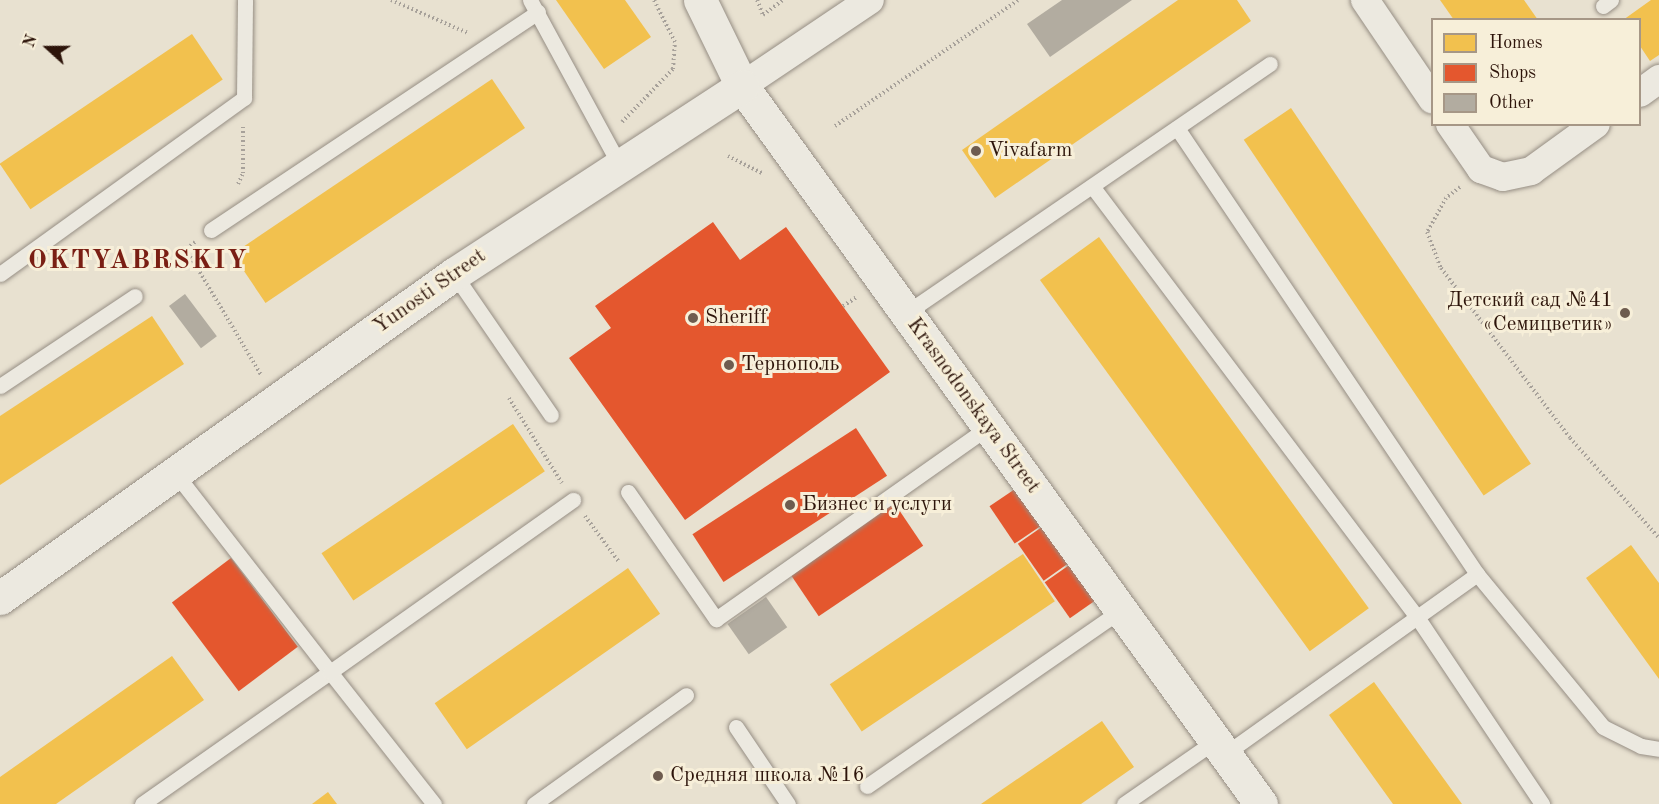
<!DOCTYPE html>
<html>
<head>
<meta charset="utf-8">
<style>
  body { margin:0 }
  #map { position:relative; width:1659px; height:804px; overflow:hidden; background:#e8e1d0; font-family:"Old Standard TT",serif }
  div>[style] { position:absolute }
  [style*='--x'] { left:calc(var(--x)*1px); top:calc(var(--y)*1px); width:calc(var(--w)*1px); rotate:calc(var(--a)*1deg) }
  .homes>* { inset:0; background:#f2c14e; transform-origin:0 0 }
  .shops>* { inset:0; background:#e4572e; transform-origin:0 0 }
  .building>* { inset:0; background:#b2aca0; transform-origin:0 0 }
  .path>* { height:4px; margin-top:-2px; transform-origin:0; background:repeating-linear-gradient(90deg,#a7a19a 0 1.5px,transparent 0 4.5px) }
  .roads { filter:drop-shadow(0 0 2px #968e84) drop-shadow(0 0 2px #968e84) }
  .service>* { height:15px; margin:-7.5px; padding:0 7.5px; transform-origin:7.5px; border-radius:7.5px; background:#ece9e0 }
  .minor>* { height:28px; margin:-14px; padding:0 14px; transform-origin:14px; border-radius:14px; background:#ece9e0 }
  .tertiary>* { height:33px; margin:-16.5px; padding:0 16.5px; transform-origin:16.5px; border-radius:16.5px; background:#ece9e0 }
  .dots>* { width:16px; height:16px; translate:-50% -50%; box-sizing:border-box; border:3px solid #f7efd9; border-radius:50% }
  span { translate:-50% -50%; white-space:nowrap; text-align:center; line-height:1.15; -webkit-text-stroke:6px #f7efd9; paint-order:stroke }
  .poi-label { font-size:21px; color:#2d140a }
  .left { translate:0 -50%; text-align:left }
  .right { translate:-100% -50%; text-align:right }
  .street-label { font-size:21px; color:#2d140a }
  .district-label { font-size:27px; color:#7a1f14; font-weight:700; letter-spacing:1.5px }
  .legend { position:absolute; left:1431px; top:18px; width:210px; height:108px; box-sizing:border-box; background:#f7efd9; border:2px solid #a69786; margin:0; padding:8px 10px; list-style:none; font-size:18px; color:#2d140a }
  .legend li { display:flex; align-items:center; gap:12px; height:30px }
  .legend b { width:30px; border:2px solid #a69786 }
  .north { position:absolute; left:18px; top:18px; width:60px; height:60px; -webkit-text-stroke:4px #f7efd9; paint-order:stroke; rotate:291deg; font-size:16px; font-weight:700; line-height:24px; text-align:center; color:#2d140a }
  .north::after { content:''; display:block; margin:auto; width:21px; height:27px; background:#2d140a; clip-path:polygon(50% 0,100% 100%,50% 72%,0 100%) }
</style>
</head>
<body>
<div id="map">
  <div class="homes">
    <i style="clip-path:polygon(556px 0,625px 0,651px 37px,604px 69px)"></i>
    <i style="clip-path:polygon(1178px 0,1237px 0,1251px 21px,995px 198px,962px 150px)"></i>
    <i style="clip-path:polygon(1440px 0,1524px 0,1538px 20px,1454px 20px)"></i>
    <i style="clip-path:polygon(1651px 0,1659px 0,1659px 55px,1650px 61px,1640px 46px,1640px 20px,1623px 20px)"></i>
    <i style="left:192px;top:34px;width:55px;height:232px;rotate:56deg"></i>
    <i style="left:492px;top:79px;width:59px;height:313px;rotate:56deg"></i>
    <i style="left:1291px;top:108px;width:429px;height:57px;rotate:56deg"></i>
    <i style="left:1099px;top:237px;width:459px;height:73px;rotate:54deg"></i>
    <i style="clip-path:polygon(152px 316px,184px 364px,0 485px,0 416px)"></i>
    <i style="left:513px;top:424px;width:57px;height:231px;rotate:56deg"></i>
    <i style="clip-path:polygon(1631px 545px,1659px 583px,1659px 679px,1586px 578px)"></i>
    <i style="left:1023px;top:554px;width:57px;height:233px;rotate:56deg"></i>
    <i style="left:628px;top:568px;width:56px;height:236px;rotate:55deg"></i>
    <i style="clip-path:polygon(172px 656px,204px 700px,56px 804px,0 804px,0 777px)"></i>
    <i style="clip-path:polygon(1374px 682px,1462px 804px,1393px 804px,1329px 715px)"></i>
    <i style="clip-path:polygon(1102px 721px,1134px 767px,1081px 804px,981px 804px)"></i>
    <i style="clip-path:polygon(328px 792px,337px 804px,312px 804px)"></i>
  </div>
  <div class="shops">
    <i style="clip-path:polygon(713px 222px,740px 260px,786px 227px,890px 372px,685px 520px,569px 358px,611px 328px,595px 306px)"></i>
    <i style="left:856px;top:428px;width:57px;height:195px;rotate:57deg"></i>
    <i style="left:1021px;top:485px;width:45px;height:38px;rotate:56deg"></i>
    <i style="left:893px;top:501px;width:54px;height:126px;rotate:56deg"></i>
    <i style="left:1049px;top:522px;width:45px;height:38px;rotate:55deg"></i>
    <i style="left:231px;top:558px;width:111px;height:74px;rotate:53deg"></i>
    <i style="left:1075px;top:561px;width:44px;height:37px;rotate:55deg"></i>
  </div>
  <div class="building">
    <i style="clip-path:polygon(1062px 0,1132px 0,1050px 57px,1027px 24px)"></i>
    <i style="left:185px;top:294px;width:53px;height:20px;rotate:53deg"></i>
    <i style="left:766px;top:597px;width:37px;height:47px;rotate:55deg"></i>
  </div>
  <div class="path">
    <i style="--x:391;--y:0;--w:84;--a:23.2"></i>
    <i style="--x:757;--y:0;--w:16;--a:68"></i>
    <i style="--x:763;--y:15;--w:25;--a:-37"></i>
    <i style="--x:622;--y:122;--w:74;--a:-46.1"></i>
    <i style="--x:673;--y:69;--w:27;--a:-86"></i>
    <i style="--x:675;--y:42;--w:47;--a:-116.6"></i>
    <i style="--x:835;--y:126;--w:222;--a:-34.5"></i>
    <i style="--x:728;--y:156;--w:40;--a:26.6"></i>
    <i style="--x:238;--y:184;--w:12;--a:-66"></i>
    <i style="--x:243;--y:173;--w:47;--a:-90"></i>
    <i style="--x:1460;--y:187;--w:18;--a:142"></i>
    <i style="--x:1446;--y:198;--w:39;--a:119"></i>
    <i style="--x:1427;--y:232;--w:39;--a:69"></i>
    <i style="--x:1441;--y:268;--w:213;--a:52.8"></i>
    <i style="--x:1570;--y:438;--w:134;--a:48.3"></i>
    <i style="--x:195;--y:242;--w:11;--a:142"></i>
    <i style="--x:186;--y:249;--w:147;--a:59.2"></i>
    <i style="--x:843;--y:306;--w:17;--a:-33"></i>
    <i style="--x:509;--y:398;--w:100;--a:58.1"></i>
    <i style="--x:585;--y:516;--w:57;--a:53.5"></i>
  </div>
  <div class="roads">
    <div class="service">
      <i style="--x:530;--y:0;--w:187;--a:61.5"></i>
      <i style="--x:1603;--y:6;--w:10;--a:-37"></i>
      <i style="--x:1177;--y:128;--w:538;--a:56.07"></i>
      <i style="--x:1092;--y:186;--w:540;--a:52.98"></i>
      <i style="--x:1417;--y:617;--w:225;--a:56.2"></i>
      <i style="--x:211;--y:230;--w:393;--a:-33.7"></i>
      <i style="--x:0;--y:274;--w:301;--a:-35.8"></i>
      <i style="--x:244;--y:98;--w:98;--a:-89.4"></i>
      <i style="--x:454;--y:274;--w:171;--a:55.5"></i>
      <i style="--x:906;--y:313;--w:441;--a:-34.4"></i>
      <i style="--x:0;--y:386;--w:162;--a:-33.7"></i>
      <i style="--x:628;--y:492;--w:155;--a:55.3"></i>
      <i style="--x:716;--y:619;--w:333;--a:-35.2"></i>
      <i style="--x:736;--y:727;--w:93;--a:56"></i>
      <i style="--x:1225;--y:754;--w:310;--a:-35.5"></i>
      <i style="--x:1477;--y:574;--w:198;--a:50.5"></i>
      <i style="--x:1603;--y:727;--w:42;--a:26.6"></i>
      <i style="--x:1641;--y:746;--w:18;--a:9"></i>
      <i style="--x:867;--y:786;--w:309;--a:-34.7"></i>
      <i style="--x:142;--y:804;--w:230;--a:-35.1"></i>
      <i style="--x:330;--y:672;--w:252;--a:-127.9"></i>
      <i style="--x:434;--y:804;--w:168;--a:-128.2"></i>
      <i style="--x:330;--y:672;--w:298;--a:-35.3"></i>
      <i style="--x:534;--y:804;--w:187;--a:-35.6"></i>
      <i style="--x:1124;--y:804;--w:111;--a:-34.7"></i>
    </div>
    <div class="minor">
      <i style="--x:1365;--y:0;--w:120;--a:55.9"></i>
      <i style="--x:742;--y:86;--w:154;--a:-33.9"></i>
      <i style="--x:1640;--y:93;--w:24;--a:-36"></i>
      <i style="--x:1450;--y:124;--w:55;--a:55.4"></i>
      <i style="--x:1481;--y:169;--w:23;--a:20"></i>
      <i style="--x:1503;--y:177;--w:29;--a:-12"></i>
      <i style="--x:1531;--y:171;--w:80;--a:-35.9"></i>
    </div>
    <div class="tertiary">
      <i style="--x:700;--y:0;--w:96;--a:64"></i>
      <i style="--x:742;--y:86;--w:886;--a:54.14"></i>
      <i style="--x:0;--y:598;--w:558;--a:-35.51"></i>
      <i style="--x:454;--y:274;--w:344;--a:-33.1"></i>
    </div>
  </div>
  <div class="dots">
    <i style="left:976px;top:151px;background:#6e5c4f"></i>
    <i style="left:1625px;top:313px;background:#6e5c4f"></i>
    <i style="left:693px;top:318px;background:#6e5c4f"></i>
    <i style="left:729px;top:365px;background:#6e5c4f"></i>
    <i style="left:790px;top:505px;background:#6e5c4f"></i>
    <i style="left:658px;top:776px;background:#6e5c4f"></i>
  </div>
  <div class="poi-label">
    <span class="left" style="left:988px;top:151px">Vivafarm</span>
    <span class="right" style="left:1613px;top:313px">Детский сад №41<br>«Семицветик»</span>
    <span class="left" style="left:705px;top:318px">Sheriff</span>
    <span class="left" style="left:741px;top:365px">Тернополь</span>
    <span class="left" style="left:802px;top:505px">Бизнес и услуги</span>
    <span class="left" style="left:670px;top:776px">Средняя школа №16</span>
  </div>
  <div class="street-label">
    <span style="left:430px;top:292px;rotate:-35deg">Yunosti Street</span>
    <span style="left:973px;top:406px;rotate:54deg">Krasnodonskaya Street</span>
  </div>
  <div class="district-label">
    <span style="left:138px;top:261px">OKTYABRSKIY</span>
  </div>
  <ul class="legend">
  <li><b style="height:16px;background:#f2c14e"></b>Homes</li>
  <li><b style="height:16px;background:#e4572e"></b>Shops</li>
  <li><b style="height:16px;background:#b2aca0"></b>Other</li>
  </ul>
  <div class="north">N</div>
</div>
</body>
</html>
